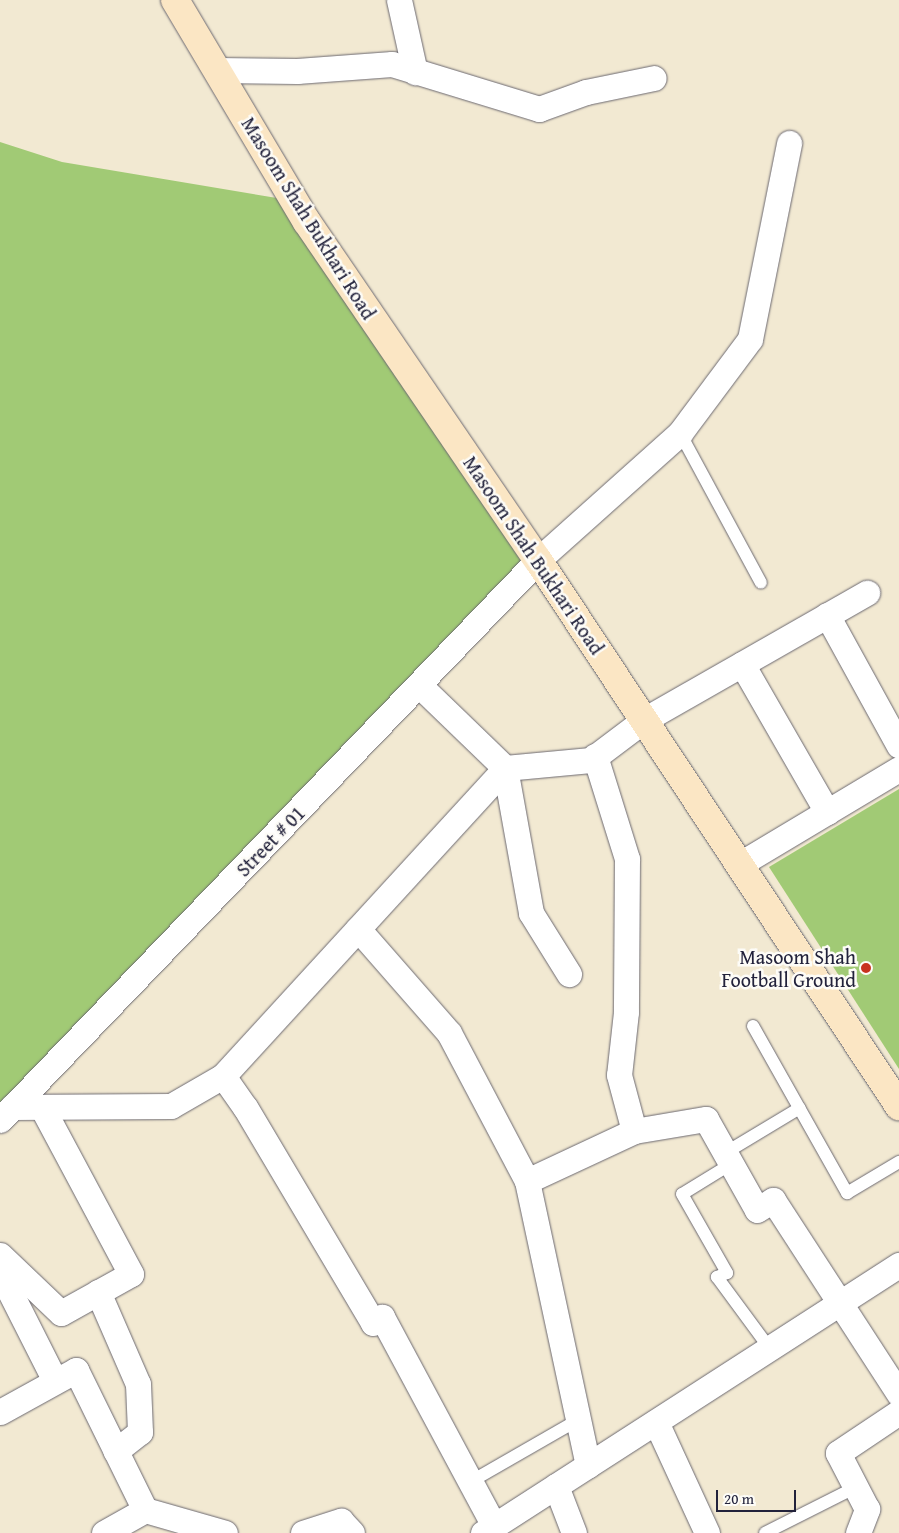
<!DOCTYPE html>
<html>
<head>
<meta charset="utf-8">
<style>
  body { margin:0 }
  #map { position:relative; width:899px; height:1533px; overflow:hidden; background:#f2e9d2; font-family:"Gentium Book Plus",serif }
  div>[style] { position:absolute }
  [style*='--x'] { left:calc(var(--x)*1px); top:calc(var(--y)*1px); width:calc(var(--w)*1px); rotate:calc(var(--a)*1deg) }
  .green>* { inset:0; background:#a1ca75 }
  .roads { filter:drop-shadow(0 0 1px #6b6870) drop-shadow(0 0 1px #6b6870) }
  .lane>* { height:12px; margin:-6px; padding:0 6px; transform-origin:6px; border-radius:6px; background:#fff }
  .street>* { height:25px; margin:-12.5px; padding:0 12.5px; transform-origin:12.5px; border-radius:12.5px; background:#fff }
  .secondary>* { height:28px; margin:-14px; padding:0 14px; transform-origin:14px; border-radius:14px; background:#fbe6c4 }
  .dots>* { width:14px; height:14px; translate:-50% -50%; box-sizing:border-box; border:2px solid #fdfcf7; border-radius:50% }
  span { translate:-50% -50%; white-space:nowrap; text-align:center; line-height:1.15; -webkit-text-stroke:5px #fdfcf7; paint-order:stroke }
  .street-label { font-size:20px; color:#22223b }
  .poi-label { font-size:20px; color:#22223b }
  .right { translate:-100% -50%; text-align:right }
  .scale { position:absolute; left:716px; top:1490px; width:80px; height:22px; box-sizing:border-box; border:2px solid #22223b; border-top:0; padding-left:6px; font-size:15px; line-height:18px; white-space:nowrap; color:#22223b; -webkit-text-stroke:4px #fdfcf7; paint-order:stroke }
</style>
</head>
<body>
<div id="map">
  <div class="green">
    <i style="clip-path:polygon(0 142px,62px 162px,295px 201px,538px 560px,0 1119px)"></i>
    <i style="clip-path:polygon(899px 789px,899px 1069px,769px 867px)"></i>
  </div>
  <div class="roads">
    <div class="lane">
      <i style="--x:680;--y:433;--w:170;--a:61.6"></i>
      <i style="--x:753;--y:1026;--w:192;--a:60.6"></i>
      <i style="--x:847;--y:1193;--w:61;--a:-30.8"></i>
      <i style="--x:725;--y:1153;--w:87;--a:-31"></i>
      <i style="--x:731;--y:1164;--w:57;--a:148.5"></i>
      <i style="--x:682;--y:1194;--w:91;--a:60.3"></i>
      <i style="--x:727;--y:1273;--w:11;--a:158"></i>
      <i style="--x:717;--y:1277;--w:89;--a:53.6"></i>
      <i style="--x:470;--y:1482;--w:125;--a:-29.9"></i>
      <i style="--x:765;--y:1533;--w:102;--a:-26.8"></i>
    </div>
    <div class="street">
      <i style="--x:399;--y:0;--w:74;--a:77.5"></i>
      <i style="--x:217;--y:70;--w:80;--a:0.7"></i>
      <i style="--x:297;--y:71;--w:95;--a:-4.2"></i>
      <i style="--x:392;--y:64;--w:154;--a:17"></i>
      <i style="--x:539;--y:109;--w:50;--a:-19.9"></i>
      <i style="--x:586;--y:92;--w:69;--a:-11.6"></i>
      <i style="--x:827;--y:615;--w:149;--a:61.2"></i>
      <i style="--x:742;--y:664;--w:171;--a:60.1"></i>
      <i style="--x:419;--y:685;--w:120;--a:44"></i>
      <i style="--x:505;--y:768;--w:147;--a:79.8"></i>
      <i style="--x:531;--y:913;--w:72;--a:58.1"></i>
      <i style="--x:595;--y:756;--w:108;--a:72.7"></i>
      <i style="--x:627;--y:859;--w:153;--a:90.4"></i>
      <i style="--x:626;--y:1012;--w:63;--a:96.3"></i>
      <i style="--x:619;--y:1075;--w:58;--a:75"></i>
      <i style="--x:740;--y:864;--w:185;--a:-30.9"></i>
      <i style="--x:358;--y:929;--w:138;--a:48.8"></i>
      <i style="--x:449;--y:1033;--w:167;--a:62.2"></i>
      <i style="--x:527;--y:1181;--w:291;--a:77.9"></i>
      <i style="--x:223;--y:1076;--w:38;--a:55"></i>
      <i style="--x:245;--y:1107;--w:251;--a:59.3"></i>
      <i style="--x:373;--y:1323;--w:11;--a:-34"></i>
      <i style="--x:382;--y:1317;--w:237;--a:61.8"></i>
      <i style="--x:12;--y:1107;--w:159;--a:-0.4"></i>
      <i style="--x:171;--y:1106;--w:60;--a:-30"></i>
      <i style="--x:223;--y:1076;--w:418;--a:-47.5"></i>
      <i style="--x:505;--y:768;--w:86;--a:-5.3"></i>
      <i style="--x:591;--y:760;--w:66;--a:-37"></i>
      <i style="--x:644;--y:720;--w:257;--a:-29.7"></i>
      <i style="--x:0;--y:1120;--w:777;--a:-46.15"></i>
      <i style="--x:538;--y:560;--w:191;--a:-41.8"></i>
      <i style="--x:680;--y:433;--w:117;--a:-53.3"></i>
      <i style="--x:750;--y:339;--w:200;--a:-78.7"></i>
      <i style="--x:527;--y:1181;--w:118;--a:-25"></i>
      <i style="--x:634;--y:1131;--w:73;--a:-9.5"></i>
      <i style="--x:706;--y:1119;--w:104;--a:60.7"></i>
      <i style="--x:757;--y:1210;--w:19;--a:-32"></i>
      <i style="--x:773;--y:1200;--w:231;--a:57"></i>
      <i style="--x:0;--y:1255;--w:84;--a:43.6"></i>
      <i style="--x:61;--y:1313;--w:80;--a:-29.1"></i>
      <i style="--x:131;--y:1274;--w:189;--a:-118.1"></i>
      <i style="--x:0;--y:1272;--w:122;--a:63.2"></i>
      <i style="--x:98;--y:1292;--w:100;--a:66.5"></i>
      <i style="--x:138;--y:1384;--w:48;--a:87.6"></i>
      <i style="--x:140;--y:1432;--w:31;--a:142"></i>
      <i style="--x:0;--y:1412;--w:87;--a:-28.9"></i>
      <i style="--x:76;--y:1370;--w:156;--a:63.8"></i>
      <i style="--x:145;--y:1510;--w:47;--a:150.7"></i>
      <i style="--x:656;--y:1422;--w:122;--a:65.3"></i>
      <i style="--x:556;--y:1486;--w:50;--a:69"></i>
      <i style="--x:145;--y:1510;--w:83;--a:16"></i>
      <i style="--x:303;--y:1533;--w:40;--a:-18"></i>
      <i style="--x:341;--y:1521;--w:16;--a:47"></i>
      <i style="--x:483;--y:1533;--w:495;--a:-32.8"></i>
      <i style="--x:858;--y:1533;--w:26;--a:-69"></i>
      <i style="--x:867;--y:1509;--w:63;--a:-117.4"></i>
      <i style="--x:838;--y:1453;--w:73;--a:-33.9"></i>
    </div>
    <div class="secondary">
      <i style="--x:175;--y:0;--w:258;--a:59.3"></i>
      <i style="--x:307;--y:222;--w:409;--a:55.7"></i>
      <i style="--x:538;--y:560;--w:655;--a:56.53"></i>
    </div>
  </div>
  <div class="dots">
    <i style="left:866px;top:968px;background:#c8321e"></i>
  </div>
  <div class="street-label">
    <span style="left:309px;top:218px;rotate:58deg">Masoom Shah Bukhari Road</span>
    <span style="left:534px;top:555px;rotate:56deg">Masoom Shah Bukhari Road</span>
    <span style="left:270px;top:841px;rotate:-46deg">Street # 01</span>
  </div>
  <div class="poi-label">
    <span class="right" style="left:856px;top:968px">Masoom Shah<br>Football Ground</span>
  </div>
  <div class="scale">20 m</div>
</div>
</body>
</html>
